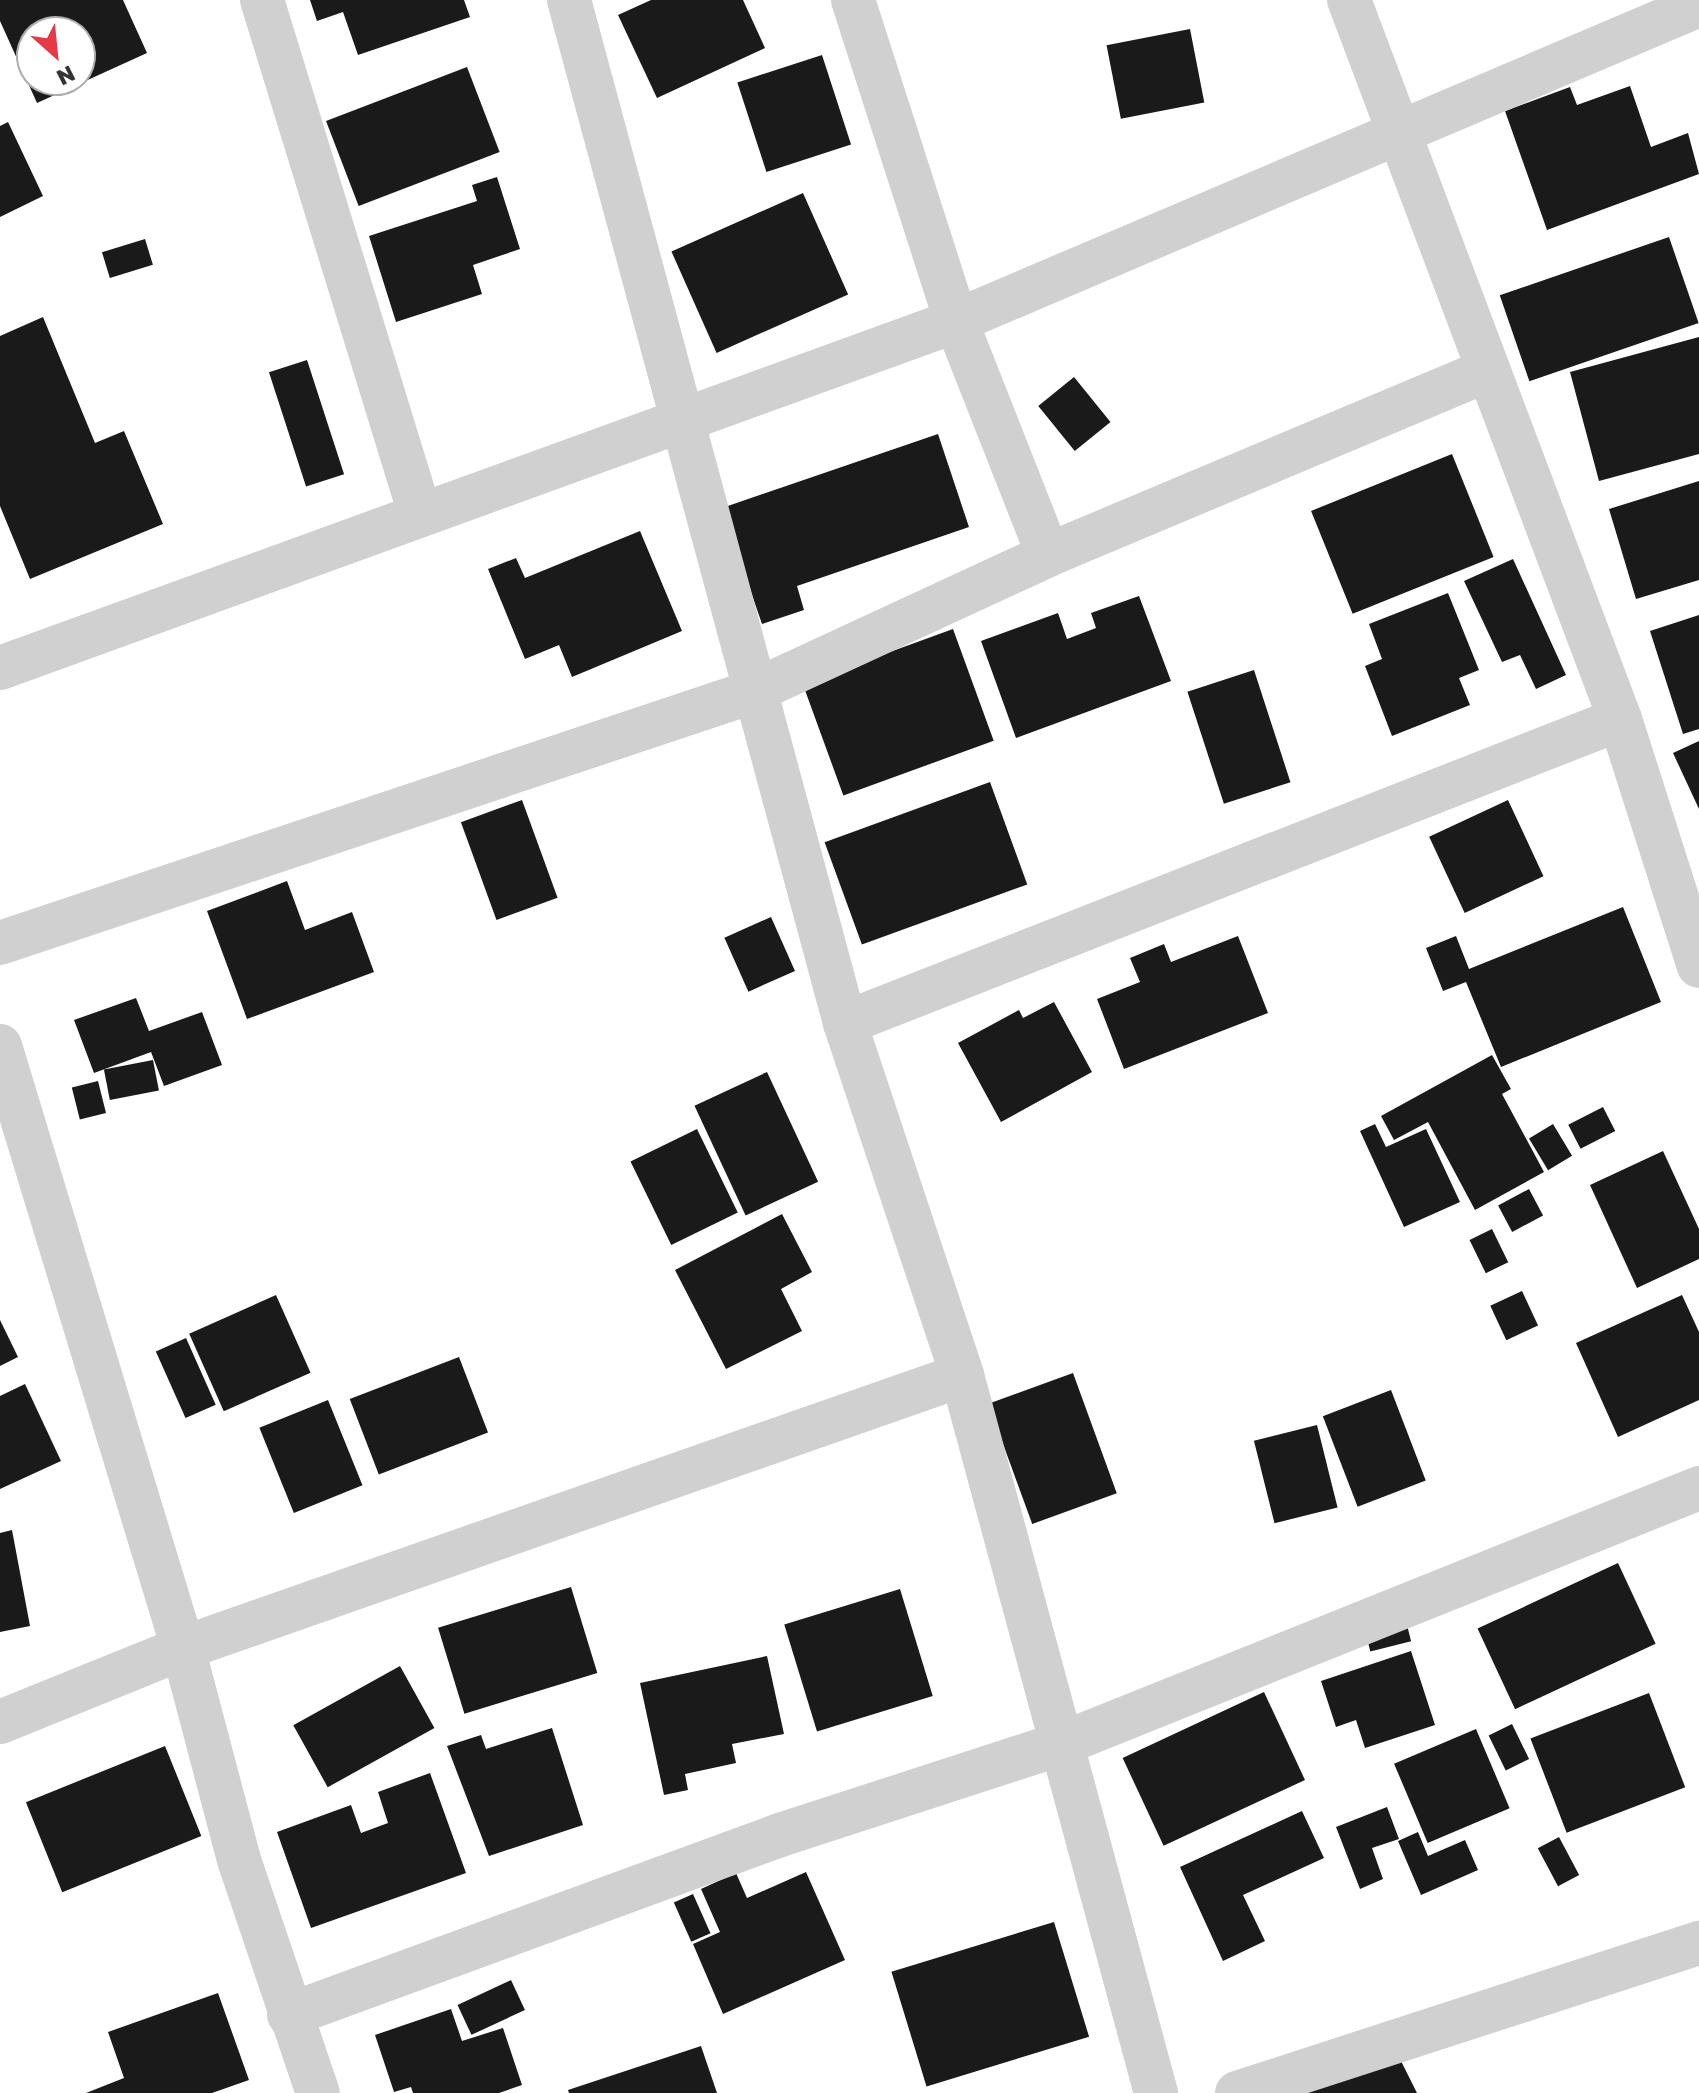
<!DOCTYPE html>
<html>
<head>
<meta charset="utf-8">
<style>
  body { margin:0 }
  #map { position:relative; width:1699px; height:2093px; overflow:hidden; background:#fff; font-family:"Golos Text",sans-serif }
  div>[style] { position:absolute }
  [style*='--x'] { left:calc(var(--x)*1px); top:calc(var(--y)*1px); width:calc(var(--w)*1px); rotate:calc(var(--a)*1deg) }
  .building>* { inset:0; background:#1a1a1a; transform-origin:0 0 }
  .minor>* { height:44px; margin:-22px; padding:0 22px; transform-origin:22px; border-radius:22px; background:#d0d0d0 }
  span { translate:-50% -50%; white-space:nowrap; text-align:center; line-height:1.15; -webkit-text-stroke:8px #fff; paint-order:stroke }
  .north { position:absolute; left:16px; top:16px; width:80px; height:80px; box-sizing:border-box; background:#fff; border:2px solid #adadad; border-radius:50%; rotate:153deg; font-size:22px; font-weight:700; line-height:32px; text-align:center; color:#333 }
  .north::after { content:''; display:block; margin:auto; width:28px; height:36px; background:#e63946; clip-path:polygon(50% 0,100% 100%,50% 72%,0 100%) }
</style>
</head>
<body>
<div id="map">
  <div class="building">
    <i style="clip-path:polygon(evenodd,0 0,123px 0,147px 53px,37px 103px,0 21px,0 0,32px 32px,80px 32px,80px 80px,32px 80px,32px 32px)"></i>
    <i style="clip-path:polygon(310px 0,464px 0,470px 17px,358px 55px,343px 12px,317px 21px)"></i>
    <i style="clip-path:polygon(651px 0,743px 0,765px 48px,657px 98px,618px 15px)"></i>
    <i style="left:1190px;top:29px;width:75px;height:85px;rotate:79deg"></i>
    <i style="left:822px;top:55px;width:94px;height:89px;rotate:72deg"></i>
    <i style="left:467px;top:67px;width:91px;height:151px;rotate:69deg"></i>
    <i style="clip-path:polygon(1630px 86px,1651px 147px,1688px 133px,1699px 174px,1547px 230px,1505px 111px,1570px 87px,1577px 105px)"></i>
    <i style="clip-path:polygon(8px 122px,43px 196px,0 217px,0 126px)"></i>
    <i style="clip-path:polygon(497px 177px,520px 249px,473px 265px,482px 294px,396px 322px,369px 236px,477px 201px,472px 185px)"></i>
    <i style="left:803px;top:193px;width:111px;height:144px;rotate:66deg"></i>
    <i style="left:1669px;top:237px;width:91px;height:179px;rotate:71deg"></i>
    <i style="left:145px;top:239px;width:27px;height:45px;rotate:73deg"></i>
    <i style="clip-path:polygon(43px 317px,95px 443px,124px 431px,163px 524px,30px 579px,0 506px,0 336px)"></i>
    <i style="clip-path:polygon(1699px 337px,1699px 454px,1599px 481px,1570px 372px)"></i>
    <i style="left:307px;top:360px;width:120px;height:40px;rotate:72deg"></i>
    <i style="left:1074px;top:377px;width:58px;height:46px;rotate:51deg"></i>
    <i style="clip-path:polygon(938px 434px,969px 527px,797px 586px,804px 610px,762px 624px,722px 508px)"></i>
    <i style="left:1452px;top:454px;width:111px;height:152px;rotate:68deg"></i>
    <i style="clip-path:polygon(1699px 481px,1699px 580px,1636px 599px,1609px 509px)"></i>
    <i style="clip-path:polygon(640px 531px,682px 631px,572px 677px,559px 645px,525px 659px,488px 569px,516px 558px,525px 578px)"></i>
    <i style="clip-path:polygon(1513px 559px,1566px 675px,1536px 689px,1520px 655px,1502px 662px,1464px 581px)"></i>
    <i style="clip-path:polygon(1448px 593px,1479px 670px,1459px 678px,1470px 705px,1392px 736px,1365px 666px,1382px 659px,1369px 624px)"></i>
    <i style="clip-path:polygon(1139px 596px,1171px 681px,1016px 738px,981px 641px,1058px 613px,1067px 639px,1096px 628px,1091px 613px)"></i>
    <i style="clip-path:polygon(1699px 615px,1699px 729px,1683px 734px,1650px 631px)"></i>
    <i style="left:953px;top:629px;width:119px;height:160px;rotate:70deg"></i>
    <i style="left:1254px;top:670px;width:118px;height:70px;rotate:72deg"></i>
    <i style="clip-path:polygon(1699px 741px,1699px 809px,1673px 753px)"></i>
    <i style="left:990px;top:782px;width:109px;height:176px;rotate:70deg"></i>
    <i style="left:522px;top:800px;width:104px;height:65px;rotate:70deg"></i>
    <i style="left:1508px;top:800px;width:84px;height:87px;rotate:65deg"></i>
    <i style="clip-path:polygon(287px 881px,305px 930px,352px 912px,374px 972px,247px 1019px,207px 911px)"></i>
    <i style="clip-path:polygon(1623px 907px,1661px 1002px,1501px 1067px,1466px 982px,1443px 991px,1426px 948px,1456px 936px,1469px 969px)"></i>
    <i style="left:771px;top:917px;width:59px;height:51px;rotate:66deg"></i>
    <i style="clip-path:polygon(1238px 936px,1268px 1013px,1124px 1069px,1097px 999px,1140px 982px,1130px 958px,1164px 944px,1171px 962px)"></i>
    <i style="clip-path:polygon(136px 998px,149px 1031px,202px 1012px,222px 1065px,164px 1086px,151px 1052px,94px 1073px,74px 1020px)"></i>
    <i style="clip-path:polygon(1054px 1002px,1092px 1072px,1001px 1122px,958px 1043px,1019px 1010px,1023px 1018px)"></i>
    <i style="clip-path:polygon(1492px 1055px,1511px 1089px,1502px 1094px,1544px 1172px,1475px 1210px,1428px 1122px,1394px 1140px,1381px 1116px)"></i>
    <i style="left:153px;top:1060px;width:31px;height:50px;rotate:79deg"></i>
    <i style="left:767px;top:1072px;width:121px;height:80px;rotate:65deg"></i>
    <i style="left:98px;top:1081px;width:33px;height:27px;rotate:76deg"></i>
    <i style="left:1603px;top:1107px;width:27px;height:39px;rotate:63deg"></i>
    <i style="clip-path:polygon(1375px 1124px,1386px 1147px,1426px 1129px,1460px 1202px,1404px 1227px,1360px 1131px)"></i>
    <i style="left:1553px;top:1124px;width:37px;height:28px;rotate:59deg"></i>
    <i style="left:697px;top:1129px;width:93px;height:74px;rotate:64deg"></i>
    <i style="clip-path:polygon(1663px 1151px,1699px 1229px,1699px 1259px,1637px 1288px,1590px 1185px)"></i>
    <i style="left:1529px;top:1189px;width:30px;height:35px;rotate:62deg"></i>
    <i style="clip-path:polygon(782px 1214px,812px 1272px,781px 1289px,802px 1331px,726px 1369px,675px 1270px)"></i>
    <i style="left:1492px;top:1229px;width:37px;height:25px;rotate:64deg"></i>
    <i style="left:1522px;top:1291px;width:38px;height:35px;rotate:65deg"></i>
    <i style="left:276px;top:1295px;width:85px;height:95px;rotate:66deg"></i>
    <i style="clip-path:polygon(1682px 1295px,1699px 1332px,1699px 1400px,1618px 1437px,1576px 1343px)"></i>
    <i style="clip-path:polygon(0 1320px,18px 1357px,0 1366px)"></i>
    <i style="left:186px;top:1338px;width:73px;height:33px;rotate:66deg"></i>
    <i style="left:459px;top:1357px;width:81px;height:117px;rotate:69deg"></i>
    <i style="left:1073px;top:1373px;width:128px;height:90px;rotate:70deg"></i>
    <i style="clip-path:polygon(25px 1384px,61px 1461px,0 1489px,0 1396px)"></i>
    <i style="left:1391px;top:1390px;width:97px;height:73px;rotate:69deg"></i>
    <i style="left:328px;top:1400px;width:92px;height:74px;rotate:68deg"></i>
    <i style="left:1317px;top:1425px;width:85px;height:65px;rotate:76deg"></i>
    <i style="clip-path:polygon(12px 1530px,30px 1626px,0 1632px,0 1533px)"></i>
    <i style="left:1618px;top:1563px;width:89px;height:155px;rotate:65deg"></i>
    <i style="left:571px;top:1587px;width:90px;height:139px;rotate:73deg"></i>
    <i style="left:900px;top:1589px;width:112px;height:121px;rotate:73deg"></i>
    <i style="left:1405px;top:1617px;width:25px;height:42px;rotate:76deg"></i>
    <i style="clip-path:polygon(1411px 1651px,1435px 1725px,1365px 1748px,1356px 1720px,1336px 1727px,1321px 1681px)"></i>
    <i style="clip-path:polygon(767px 1656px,784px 1734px,732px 1744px,736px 1763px,685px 1774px,688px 1790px,664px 1795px,640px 1683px)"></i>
    <i style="left:400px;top:1666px;width:71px;height:122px;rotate:61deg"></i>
    <i style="left:1264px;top:1692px;width:97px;height:156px;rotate:65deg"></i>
    <i style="left:1649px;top:1693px;width:101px;height:127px;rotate:69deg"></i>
    <i style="left:1512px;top:1724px;width:39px;height:26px;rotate:64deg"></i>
    <i style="clip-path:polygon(552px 1728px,583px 1825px,489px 1856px,447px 1746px,481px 1735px,486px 1749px)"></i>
    <i style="left:1476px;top:1729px;width:86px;height:89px;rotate:67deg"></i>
    <i style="left:165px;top:1746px;width:97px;height:150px;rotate:68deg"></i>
    <i style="clip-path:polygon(430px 1773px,466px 1873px,311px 1928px,277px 1832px,351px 1805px,361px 1833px,388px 1823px,378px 1792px)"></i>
    <i style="clip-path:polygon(1387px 1807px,1399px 1839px,1372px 1848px,1383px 1879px,1360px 1889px,1336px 1827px)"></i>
    <i style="clip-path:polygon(1302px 1811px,1324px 1858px,1243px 1895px,1265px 1941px,1223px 1961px,1180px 1867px)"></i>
    <i style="clip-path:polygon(1418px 1832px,1428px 1856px,1465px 1840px,1478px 1870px,1421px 1895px,1398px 1841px)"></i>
    <i style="left:1559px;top:1837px;width:43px;height:24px;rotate:62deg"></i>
    <i style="clip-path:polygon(806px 1872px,845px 1960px,723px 2014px,693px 1944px,720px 1932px,701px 1889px,736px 1873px,747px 1898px)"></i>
    <i style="left:693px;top:1894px;width:43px;height:21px;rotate:66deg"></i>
    <i style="left:1054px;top:1922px;width:120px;height:170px;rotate:73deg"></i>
    <i style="left:511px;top:1980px;width:33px;height:59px;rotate:65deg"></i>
    <i style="clip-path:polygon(218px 1993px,249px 2080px,212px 2093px,86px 2093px,124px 2078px,108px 2032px)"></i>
    <i style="clip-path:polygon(451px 2009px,462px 2041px,503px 2028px,522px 2085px,499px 2093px,413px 2093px,411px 2087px,394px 2092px,375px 2035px)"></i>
    <i style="clip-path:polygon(701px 2046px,717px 2093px,569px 2093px,568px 2090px)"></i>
    <i style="clip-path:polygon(1398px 2055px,1417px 2093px,1296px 2093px)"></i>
  </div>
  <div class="minor">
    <i style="--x:262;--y:0;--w:538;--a:72.91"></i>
    <i style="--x:569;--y:0;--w:1060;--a:74.9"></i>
    <i style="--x:845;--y:1023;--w:371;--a:71.6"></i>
    <i style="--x:962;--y:1375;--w:744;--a:74.88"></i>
    <i style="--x:853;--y:0;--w:337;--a:72.2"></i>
    <i style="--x:956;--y:321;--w:251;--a:68.5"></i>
    <i style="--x:1349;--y:0;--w:768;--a:69.35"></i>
    <i style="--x:1620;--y:719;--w:259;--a:72.3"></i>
    <i style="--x:0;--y:668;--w:1017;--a:-19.95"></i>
    <i style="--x:956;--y:321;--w:807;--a:-23.04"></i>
    <i style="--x:0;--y:943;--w:793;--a:-18.46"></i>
    <i style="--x:752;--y:692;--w:326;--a:-24.8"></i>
    <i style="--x:1048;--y:555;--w:475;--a:-22.8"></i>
    <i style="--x:845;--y:1023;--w:832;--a:-21.42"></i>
    <i style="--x:0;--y:1046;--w:629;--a:73.09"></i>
    <i style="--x:183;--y:1648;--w:219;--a:75.2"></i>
    <i style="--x:239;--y:1860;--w:246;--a:71.3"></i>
    <i style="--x:0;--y:1722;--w:197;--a:-22"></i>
    <i style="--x:183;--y:1648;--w:825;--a:-19.31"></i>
    <i style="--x:289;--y:2015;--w:523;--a:-20.13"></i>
    <i style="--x:780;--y:1835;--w:301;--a:-18"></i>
    <i style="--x:1066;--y:1742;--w:682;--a:-21.86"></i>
    <i style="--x:1237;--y:2093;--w:486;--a:-18"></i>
  </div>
  <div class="north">N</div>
</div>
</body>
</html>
